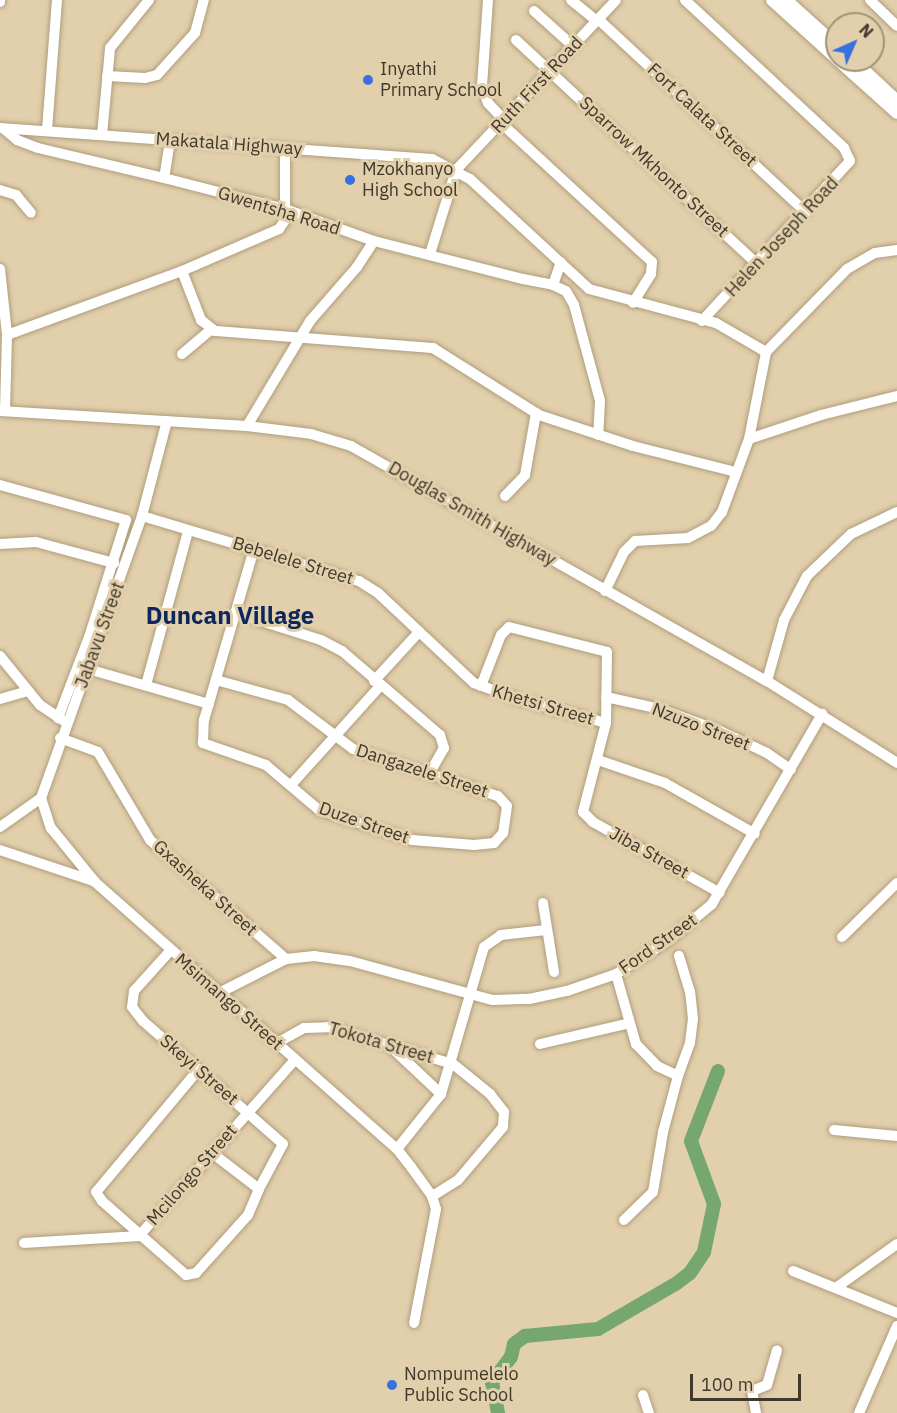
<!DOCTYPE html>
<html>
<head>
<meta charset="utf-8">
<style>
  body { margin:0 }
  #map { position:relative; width:897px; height:1413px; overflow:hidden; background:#e2cfac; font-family:"IBM Plex Sans",sans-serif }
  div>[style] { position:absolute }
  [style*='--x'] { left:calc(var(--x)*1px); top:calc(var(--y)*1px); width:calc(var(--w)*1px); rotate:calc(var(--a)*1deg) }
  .river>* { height:14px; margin:-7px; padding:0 7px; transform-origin:7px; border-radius:7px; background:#76a771 }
  .roads { filter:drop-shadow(0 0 2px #af9d7c) drop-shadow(0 0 2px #af9d7c) }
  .minor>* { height:10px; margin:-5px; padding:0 5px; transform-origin:5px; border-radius:5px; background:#fff }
  .major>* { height:12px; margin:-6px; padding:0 6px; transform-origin:6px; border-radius:6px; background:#fff }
  .dots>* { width:16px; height:16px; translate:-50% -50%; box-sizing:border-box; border:3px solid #e2cfac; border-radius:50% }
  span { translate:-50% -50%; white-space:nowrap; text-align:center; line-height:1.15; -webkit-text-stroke:6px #e2cfac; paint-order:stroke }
  .poi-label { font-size:18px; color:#40382a }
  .left { translate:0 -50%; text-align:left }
  .street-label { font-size:18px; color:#40382a }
  .district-label { font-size:24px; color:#0d275c; font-weight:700 }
  .north { position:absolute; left:825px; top:12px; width:60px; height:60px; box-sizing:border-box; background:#e2cfac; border:2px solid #a19378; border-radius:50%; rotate:45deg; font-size:16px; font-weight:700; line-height:24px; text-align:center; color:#40382a }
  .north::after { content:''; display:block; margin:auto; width:21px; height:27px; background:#3870df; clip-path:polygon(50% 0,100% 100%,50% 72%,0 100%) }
  .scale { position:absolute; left:690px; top:1374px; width:111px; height:27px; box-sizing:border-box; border:3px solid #40382a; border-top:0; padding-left:8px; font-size:18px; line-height:21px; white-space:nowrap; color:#40382a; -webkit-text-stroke:4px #e2cfac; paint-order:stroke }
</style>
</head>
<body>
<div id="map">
  <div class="river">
    <i style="--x:498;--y:1413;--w:32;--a:-101"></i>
    <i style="--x:492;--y:1382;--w:31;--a:-53"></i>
    <i style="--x:511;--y:1357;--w:13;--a:-77"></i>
    <i style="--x:514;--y:1344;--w:14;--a:-36"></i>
    <i style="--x:525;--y:1336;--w:73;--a:-5.5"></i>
    <i style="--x:598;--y:1329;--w:91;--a:-30.2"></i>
    <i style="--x:677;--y:1283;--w:16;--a:-38"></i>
    <i style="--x:690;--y:1273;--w:25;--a:-56"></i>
    <i style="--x:704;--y:1252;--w:49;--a:-78.2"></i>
    <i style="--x:714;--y:1204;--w:67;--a:-110.1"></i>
    <i style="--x:691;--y:1141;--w:75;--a:-68.9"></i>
  </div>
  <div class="roads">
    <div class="minor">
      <i style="--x:488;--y:0;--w:86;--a:94"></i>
      <i style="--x:482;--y:86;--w:18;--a:71"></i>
      <i style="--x:488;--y:103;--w:25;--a:47"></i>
      <i style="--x:571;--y:0;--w:33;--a:39"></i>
      <i style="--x:685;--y:0;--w:217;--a:42.9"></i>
      <i style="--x:844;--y:148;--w:14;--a:65"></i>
      <i style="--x:850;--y:161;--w:218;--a:132.8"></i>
      <i style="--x:870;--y:0;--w:37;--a:44"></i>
      <i style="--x:0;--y:2;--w:2;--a:-90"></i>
      <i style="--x:534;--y:11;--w:52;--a:41.9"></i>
      <i style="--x:598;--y:19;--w:284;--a:42.9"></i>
      <i style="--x:516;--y:40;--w:329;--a:42.9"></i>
      <i style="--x:107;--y:76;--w:38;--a:3"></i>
      <i style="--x:145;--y:78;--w:12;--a:-14"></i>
      <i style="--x:157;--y:75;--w:57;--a:-47.9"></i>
      <i style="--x:195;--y:33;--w:34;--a:-75"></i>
      <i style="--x:502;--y:124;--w:204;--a:42.6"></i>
      <i style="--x:652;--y:262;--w:12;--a:95"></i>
      <i style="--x:651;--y:274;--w:34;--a:122"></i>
      <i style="--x:0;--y:128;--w:433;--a:4.1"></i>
      <i style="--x:432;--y:159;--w:43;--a:27.8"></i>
      <i style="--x:470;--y:179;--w:162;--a:42.7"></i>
      <i style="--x:589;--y:289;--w:131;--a:15"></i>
      <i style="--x:716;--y:323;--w:58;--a:30.1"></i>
      <i style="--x:4;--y:129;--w:17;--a:40"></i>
      <i style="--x:17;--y:140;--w:22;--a:21"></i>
      <i style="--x:38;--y:148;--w:130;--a:13.4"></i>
      <i style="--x:47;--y:130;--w:130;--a:-85.6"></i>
      <i style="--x:102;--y:135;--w:87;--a:-84.7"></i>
      <i style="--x:110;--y:48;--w:62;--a:-50.9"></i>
      <i style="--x:170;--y:141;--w:37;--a:99"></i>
      <i style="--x:164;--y:178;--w:125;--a:14.4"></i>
      <i style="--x:285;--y:209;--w:95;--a:19.8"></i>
      <i style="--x:374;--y:241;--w:154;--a:14.3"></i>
      <i style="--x:523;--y:279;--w:31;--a:11"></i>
      <i style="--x:553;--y:285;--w:24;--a:-71"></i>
      <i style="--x:0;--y:190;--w:17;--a:17"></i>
      <i style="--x:16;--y:195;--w:23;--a:50"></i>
      <i style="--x:430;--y:254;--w:88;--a:-72.8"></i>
      <i style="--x:456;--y:170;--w:233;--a:-46.7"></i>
      <i style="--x:0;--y:269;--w:66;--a:83.9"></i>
      <i style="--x:7;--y:335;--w:76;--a:91.5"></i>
      <i style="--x:182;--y:271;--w:53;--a:68.8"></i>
      <i style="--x:201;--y:320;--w:18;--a:38"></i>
      <i style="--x:215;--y:331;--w:219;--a:4.5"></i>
      <i style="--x:433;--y:348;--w:125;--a:32.3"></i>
      <i style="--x:539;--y:415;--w:99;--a:18.3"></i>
      <i style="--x:633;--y:446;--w:106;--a:14.2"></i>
      <i style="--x:553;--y:285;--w:14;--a:25"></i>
      <i style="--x:566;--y:291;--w:16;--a:60"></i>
      <i style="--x:574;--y:305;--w:99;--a:74.8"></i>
      <i style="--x:600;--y:401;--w:34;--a:93"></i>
      <i style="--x:7;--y:335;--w:186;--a:-20.1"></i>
      <i style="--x:182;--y:271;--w:106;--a:-23.4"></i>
      <i style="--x:279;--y:229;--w:11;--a:-56"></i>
      <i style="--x:285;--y:220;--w:72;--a:-90"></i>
      <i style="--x:182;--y:354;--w:39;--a:-40"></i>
      <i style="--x:0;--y:411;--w:247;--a:3.5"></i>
      <i style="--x:247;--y:426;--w:64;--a:7.1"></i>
      <i style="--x:311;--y:434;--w:42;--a:16.7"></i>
      <i style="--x:351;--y:446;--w:478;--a:29.5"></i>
      <i style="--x:767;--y:681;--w:154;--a:32.2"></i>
      <i style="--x:247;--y:426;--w:122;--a:-59"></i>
      <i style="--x:310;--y:321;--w:72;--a:-49"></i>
      <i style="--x:357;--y:267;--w:31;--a:-57"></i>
      <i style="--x:749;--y:439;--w:76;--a:-18.4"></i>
      <i style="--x:821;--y:415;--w:78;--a:-14"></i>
      <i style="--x:0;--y:485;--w:131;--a:15.5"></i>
      <i style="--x:126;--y:520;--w:123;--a:107.5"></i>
      <i style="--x:89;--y:637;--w:87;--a:110.9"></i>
      <i style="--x:505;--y:496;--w:29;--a:-46"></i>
      <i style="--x:525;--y:475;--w:63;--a:-79.9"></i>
      <i style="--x:142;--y:516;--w:227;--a:16.7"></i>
      <i style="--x:359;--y:581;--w:22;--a:32"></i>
      <i style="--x:378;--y:593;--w:132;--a:43.2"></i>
      <i style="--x:474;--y:683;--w:46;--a:20.4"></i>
      <i style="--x:517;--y:699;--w:92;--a:15.1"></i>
      <i style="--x:0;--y:544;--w:36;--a:-3"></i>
      <i style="--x:36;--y:542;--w:81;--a:15.1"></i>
      <i style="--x:605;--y:591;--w:43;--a:-64"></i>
      <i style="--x:624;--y:552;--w:16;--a:-45"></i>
      <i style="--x:635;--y:541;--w:53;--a:-3.2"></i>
      <i style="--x:688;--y:538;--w:26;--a:-28"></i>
      <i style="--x:711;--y:526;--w:18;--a:-52"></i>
      <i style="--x:722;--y:512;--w:78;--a:-69.7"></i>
      <i style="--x:749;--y:439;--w:89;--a:-78.9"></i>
      <i style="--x:766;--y:352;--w:116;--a:-45.7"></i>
      <i style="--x:847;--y:269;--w:32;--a:-30"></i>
      <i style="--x:875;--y:253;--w:22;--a:-8"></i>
      <i style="--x:236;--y:613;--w:89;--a:17.6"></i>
      <i style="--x:321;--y:640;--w:24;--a:28"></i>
      <i style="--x:342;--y:651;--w:129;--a:40.6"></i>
      <i style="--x:440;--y:735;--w:14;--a:73"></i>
      <i style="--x:444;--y:748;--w:30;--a:120"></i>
      <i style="--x:0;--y:656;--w:63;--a:50.8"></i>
      <i style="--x:40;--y:705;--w:29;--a:34"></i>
      <i style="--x:88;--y:669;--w:126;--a:16.1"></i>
      <i style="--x:216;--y:680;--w:75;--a:15.5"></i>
      <i style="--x:288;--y:700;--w:81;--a:37"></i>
      <i style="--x:353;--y:749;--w:152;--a:18"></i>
      <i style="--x:498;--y:796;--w:13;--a:48"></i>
      <i style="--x:507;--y:806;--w:27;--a:98"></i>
      <i style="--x:503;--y:833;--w:13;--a:132"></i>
      <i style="--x:494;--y:843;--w:20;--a:174"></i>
      <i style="--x:474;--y:845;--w:62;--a:-175.4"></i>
      <i style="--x:412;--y:840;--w:98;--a:-162.1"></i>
      <i style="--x:319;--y:810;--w:70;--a:-139.7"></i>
      <i style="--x:266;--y:765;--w:67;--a:-160.8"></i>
      <i style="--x:203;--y:743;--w:23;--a:-88"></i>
      <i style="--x:204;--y:720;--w:178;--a:-73.7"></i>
      <i style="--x:374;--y:681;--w:67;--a:-47.4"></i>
      <i style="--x:767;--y:681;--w:63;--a:-74.4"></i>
      <i style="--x:784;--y:620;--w:50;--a:-62.4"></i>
      <i style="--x:807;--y:576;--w:61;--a:-43.7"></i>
      <i style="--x:851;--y:534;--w:51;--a:-25.6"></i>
      <i style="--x:146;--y:685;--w:160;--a:-74.7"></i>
      <i style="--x:481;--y:686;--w:55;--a:-68.6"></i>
      <i style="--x:501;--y:635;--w:11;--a:-45"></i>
      <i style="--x:509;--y:627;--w:101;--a:14.3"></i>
      <i style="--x:607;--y:652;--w:71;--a:90.8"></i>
      <i style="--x:606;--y:723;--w:92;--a:104.5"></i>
      <i style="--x:583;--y:812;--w:14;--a:45"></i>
      <i style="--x:593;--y:822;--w:145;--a:29.2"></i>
      <i style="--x:606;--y:697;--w:55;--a:12.5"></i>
      <i style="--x:660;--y:709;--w:64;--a:20.1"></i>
      <i style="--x:720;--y:731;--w:52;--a:25.1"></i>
      <i style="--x:767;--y:753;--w:29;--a:35"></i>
      <i style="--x:0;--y:699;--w:29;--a:-16"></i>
      <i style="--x:60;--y:738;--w:40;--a:20.2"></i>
      <i style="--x:98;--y:752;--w:102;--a:59.4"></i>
      <i style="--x:150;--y:840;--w:181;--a:41.2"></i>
      <i style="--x:598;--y:760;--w:71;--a:18.9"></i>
      <i style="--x:665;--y:783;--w:103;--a:29.5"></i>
      <i style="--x:291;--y:785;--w:133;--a:-48"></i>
      <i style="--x:41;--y:798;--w:32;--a:72"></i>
      <i style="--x:51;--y:828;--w:70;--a:50.8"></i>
      <i style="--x:95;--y:882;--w:403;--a:41.5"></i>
      <i style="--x:397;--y:1149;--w:23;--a:52"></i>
      <i style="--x:411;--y:1167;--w:36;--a:54"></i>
      <i style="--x:432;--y:1196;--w:14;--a:73"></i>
      <i style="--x:436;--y:1209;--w:116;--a:100.9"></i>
      <i style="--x:0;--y:827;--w:50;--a:-35.3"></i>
      <i style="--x:41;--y:798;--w:300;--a:-70.3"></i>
      <i style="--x:142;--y:516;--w:98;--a:-75.3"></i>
      <i style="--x:0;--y:850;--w:99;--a:18.3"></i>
      <i style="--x:543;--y:903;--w:70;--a:80.9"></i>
      <i style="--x:842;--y:937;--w:77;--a:-44.5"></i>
      <i style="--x:170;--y:951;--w:54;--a:132"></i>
      <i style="--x:134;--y:991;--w:16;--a:97"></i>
      <i style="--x:132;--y:1007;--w:18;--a:52"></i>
      <i style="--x:143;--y:1021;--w:186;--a:41.3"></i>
      <i style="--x:283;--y:1144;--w:51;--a:118.1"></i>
      <i style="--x:616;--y:974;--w:73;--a:74.1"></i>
      <i style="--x:636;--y:1044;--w:30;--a:46"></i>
      <i style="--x:657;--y:1066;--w:23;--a:25"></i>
      <i style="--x:678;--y:1076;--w:35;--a:-70"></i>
      <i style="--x:690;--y:1043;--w:24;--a:-83"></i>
      <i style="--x:693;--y:1019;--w:27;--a:-96"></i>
      <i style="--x:690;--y:992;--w:38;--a:-107"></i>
      <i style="--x:219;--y:993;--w:75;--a:-26.9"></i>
      <i style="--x:286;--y:959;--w:28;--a:-6"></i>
      <i style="--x:314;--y:956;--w:36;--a:8"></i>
      <i style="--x:350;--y:961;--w:148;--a:15.3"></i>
      <i style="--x:493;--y:1000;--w:36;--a:-2"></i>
      <i style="--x:529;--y:999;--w:39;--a:-12"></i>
      <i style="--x:567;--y:991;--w:52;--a:-19.1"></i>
      <i style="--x:616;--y:974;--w:63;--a:-32.7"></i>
      <i style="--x:669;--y:940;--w:56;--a:-39.9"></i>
      <i style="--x:712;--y:904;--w:220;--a:-59.9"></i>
      <i style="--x:277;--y:1043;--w:31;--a:-29"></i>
      <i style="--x:304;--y:1028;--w:24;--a:-2"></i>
      <i style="--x:328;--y:1027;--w:130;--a:16.5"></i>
      <i style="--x:453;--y:1064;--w:48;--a:39"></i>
      <i style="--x:490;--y:1094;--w:23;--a:52"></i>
      <i style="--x:504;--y:1112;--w:15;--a:94"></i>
      <i style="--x:503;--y:1127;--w:70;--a:130.3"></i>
      <i style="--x:458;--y:1180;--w:31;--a:148"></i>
      <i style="--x:540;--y:1044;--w:92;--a:-13.1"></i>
      <i style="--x:391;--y:1047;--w:69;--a:43.2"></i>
      <i style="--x:199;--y:1069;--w:160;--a:129.9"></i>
      <i style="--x:96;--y:1192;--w:11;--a:56"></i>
      <i style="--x:102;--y:1201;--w:112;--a:41.4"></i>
      <i style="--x:186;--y:1275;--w:10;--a:-11"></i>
      <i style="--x:196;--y:1273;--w:78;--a:-48.1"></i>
      <i style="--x:248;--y:1215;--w:28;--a:-67"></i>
      <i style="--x:259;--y:1189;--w:59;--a:-142.5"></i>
      <i style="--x:834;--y:1130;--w:63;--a:5.4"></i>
      <i style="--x:397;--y:1149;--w:70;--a:-51.3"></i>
      <i style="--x:441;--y:1094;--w:153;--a:-73.7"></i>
      <i style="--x:484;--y:947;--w:21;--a:-35"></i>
      <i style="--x:501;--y:935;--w:45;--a:-6.3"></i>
      <i style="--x:624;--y:1220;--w:40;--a:-44"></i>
      <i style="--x:653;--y:1192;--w:61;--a:-80.5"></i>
      <i style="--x:663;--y:1132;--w:58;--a:-75"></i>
      <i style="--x:139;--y:1236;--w:234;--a:-48.5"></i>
      <i style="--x:24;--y:1243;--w:115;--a:-3.5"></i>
      <i style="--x:793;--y:1271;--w:112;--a:22"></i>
      <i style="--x:837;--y:1287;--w:74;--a:-35.6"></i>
      <i style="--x:643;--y:1395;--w:19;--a:72"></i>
      <i style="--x:756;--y:1413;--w:22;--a:-100"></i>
      <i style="--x:752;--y:1391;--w:16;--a:-22"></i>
      <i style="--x:767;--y:1385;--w:36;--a:-74"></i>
      <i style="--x:859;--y:1413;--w:95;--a:-66.4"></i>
    </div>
    <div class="major">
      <i style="--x:772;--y:0;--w:88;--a:42.2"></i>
      <i style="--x:786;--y:0;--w:69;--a:42"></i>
      <i style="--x:838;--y:60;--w:79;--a:41.9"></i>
      <i style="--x:853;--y:60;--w:60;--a:43"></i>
    </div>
  </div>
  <div class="dots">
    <i style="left:368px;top:80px;background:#3870df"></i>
    <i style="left:350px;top:180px;background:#3870df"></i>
    <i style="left:392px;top:1385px;background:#3870df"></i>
  </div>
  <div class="poi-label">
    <span class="left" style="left:380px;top:80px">Inyathi<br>Primary School</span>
    <span class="left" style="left:362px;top:180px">Mzokhanyo<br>High School</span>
    <span class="left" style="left:404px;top:1385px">Nompumelelo<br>Public School</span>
  </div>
  <div class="street-label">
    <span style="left:537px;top:85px;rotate:-47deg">Ruth First Road</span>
    <span style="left:702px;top:115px;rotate:43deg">Fort Calata Street</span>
    <span style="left:229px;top:144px;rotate:4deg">Makatala Highway</span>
    <span style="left:654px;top:167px;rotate:43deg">Sparrow Mkhonto Street</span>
    <span style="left:279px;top:211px;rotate:17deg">Gwentsha Road</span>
    <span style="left:782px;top:237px;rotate:-47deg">Helen Joseph Road</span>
    <span style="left:472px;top:514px;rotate:30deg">Douglas Smith Highway</span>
    <span style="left:293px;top:561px;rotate:17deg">Bebelele Street</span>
    <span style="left:100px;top:635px;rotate:-70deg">Jabavu Street</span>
    <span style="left:543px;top:705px;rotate:16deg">Khetsi Street</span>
    <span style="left:701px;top:727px;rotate:21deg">Nzuzo Street</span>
    <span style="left:422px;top:771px;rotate:18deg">Dangazele Street</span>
    <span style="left:364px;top:823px;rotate:19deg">Duze Street</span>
    <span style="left:649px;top:853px;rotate:29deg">Jiba Street</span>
    <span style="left:205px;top:888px;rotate:42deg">Gxasheka Street</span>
    <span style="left:658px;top:944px;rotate:-35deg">Ford Street</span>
    <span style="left:229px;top:1002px;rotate:41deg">Msimango Street</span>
    <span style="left:381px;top:1043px;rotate:16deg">Tokota Street</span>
    <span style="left:199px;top:1070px;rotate:41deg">Skeyi Street</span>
    <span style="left:192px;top:1175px;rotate:-49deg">Mcilongo Street</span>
  </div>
  <div class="district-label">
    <span style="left:230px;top:616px">Duncan Village</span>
  </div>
  <div class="north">N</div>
  <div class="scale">100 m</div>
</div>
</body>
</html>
